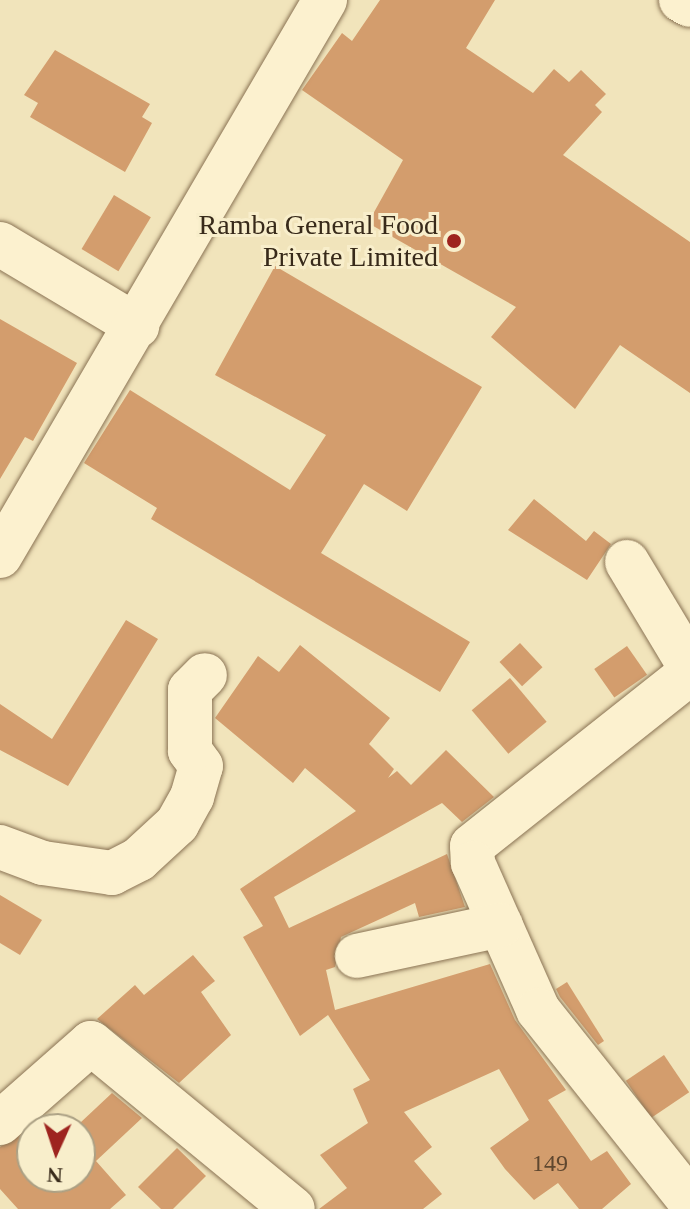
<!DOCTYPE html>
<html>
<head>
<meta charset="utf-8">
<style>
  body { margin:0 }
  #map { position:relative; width:690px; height:1209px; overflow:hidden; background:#f1e4bb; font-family:Georgia,serif }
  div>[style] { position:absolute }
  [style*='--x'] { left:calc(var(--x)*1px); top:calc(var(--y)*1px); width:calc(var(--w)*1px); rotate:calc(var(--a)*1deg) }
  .building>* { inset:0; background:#d39d6d; transform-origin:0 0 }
  .roads { filter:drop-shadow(0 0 2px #8a7354) drop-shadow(0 0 2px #8a7354) }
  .minor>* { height:44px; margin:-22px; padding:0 22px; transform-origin:22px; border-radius:22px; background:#fcf1cf }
  .dots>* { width:22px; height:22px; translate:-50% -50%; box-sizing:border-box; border:4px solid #f8eecb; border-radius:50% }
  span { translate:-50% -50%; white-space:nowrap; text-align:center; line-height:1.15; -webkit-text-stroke:6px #f8eecb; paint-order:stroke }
  .number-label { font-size:24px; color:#5f472f }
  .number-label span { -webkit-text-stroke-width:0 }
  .poi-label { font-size:28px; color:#382a1a }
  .right { translate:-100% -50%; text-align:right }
  .north { position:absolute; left:16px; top:1113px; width:80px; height:80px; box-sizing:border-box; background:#f8eecb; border:2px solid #aba084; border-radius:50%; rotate:183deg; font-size:22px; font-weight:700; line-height:32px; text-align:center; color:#382a1a }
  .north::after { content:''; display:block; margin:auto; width:28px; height:36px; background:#9e241f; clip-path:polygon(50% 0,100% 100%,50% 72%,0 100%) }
</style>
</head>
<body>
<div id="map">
  <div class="building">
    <i style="clip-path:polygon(380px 0,495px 0,466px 48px,533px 93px,554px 69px,569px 82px,581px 70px,606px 94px,595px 105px,602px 112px,563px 155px,690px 242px,690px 393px,620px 345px,575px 409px,491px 337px,516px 307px,368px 223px,403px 160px,302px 90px,342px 33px,352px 41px)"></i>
    <i style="clip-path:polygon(55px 50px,150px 104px,142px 117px,152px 123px,125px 172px,30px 117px,38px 103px,24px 95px)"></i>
    <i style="left:114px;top:195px;width:43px;height:63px;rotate:31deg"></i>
    <i style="clip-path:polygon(275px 266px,482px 387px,407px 511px,364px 484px,321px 553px,470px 642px,440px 692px,151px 519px,157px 508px,84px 463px,130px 390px,290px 490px,326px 435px,215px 375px)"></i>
    <i style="clip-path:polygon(0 319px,77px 363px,33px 441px,25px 437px,0 479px)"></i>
    <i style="clip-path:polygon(534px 499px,586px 541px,594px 531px,611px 544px,587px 580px,508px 530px)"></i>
    <i style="clip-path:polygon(126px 620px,158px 639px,68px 786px,0 750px,0 704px,52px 739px)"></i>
    <i style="left:520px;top:643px;width:33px;height:28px;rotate:47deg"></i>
    <i style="clip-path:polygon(300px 645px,390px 718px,369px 744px,394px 769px,388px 778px,397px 771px,411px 785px,446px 750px,494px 797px,462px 822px,442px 803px,274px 897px,289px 928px,447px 854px,465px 907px,419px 917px,415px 903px,341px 937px,335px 967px,326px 970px,335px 1010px,490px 964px,515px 1020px,566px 1090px,548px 1100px,591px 1161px,607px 1151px,631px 1184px,602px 1209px,579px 1209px,558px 1183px,534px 1200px,505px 1169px,490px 1148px,529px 1120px,499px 1069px,404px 1112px,432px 1147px,414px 1161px,442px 1194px,423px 1209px,319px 1209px,347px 1188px,320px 1155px,368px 1123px,353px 1089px,370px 1080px,328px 1015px,300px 1036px,243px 937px,263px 926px,240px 889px,356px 811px,305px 768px,293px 783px,215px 718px,258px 656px,279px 672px)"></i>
    <i style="left:627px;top:646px;width:35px;height:40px;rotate:55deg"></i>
    <i style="left:510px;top:678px;width:57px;height:50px;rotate:50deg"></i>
    <i style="clip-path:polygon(0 895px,42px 920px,20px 955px,0 943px)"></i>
    <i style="clip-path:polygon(193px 955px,215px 981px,201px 992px,231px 1035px,179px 1083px,97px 1019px,135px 985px,144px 995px)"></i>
    <i style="clip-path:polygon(567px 982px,604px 1041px,598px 1045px,560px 997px,556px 989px)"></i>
    <i style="left:664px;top:1055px;width:45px;height:46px;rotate:56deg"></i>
    <i style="clip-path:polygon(112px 1093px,142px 1118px,96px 1161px,126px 1195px,110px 1209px,18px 1209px,0 1189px,0 1147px,42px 1119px,52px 1129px,32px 1129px,32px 1177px,80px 1177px,80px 1123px)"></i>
    <i style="clip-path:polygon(177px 1148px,206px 1176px,173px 1209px,161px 1209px,138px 1187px)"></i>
  </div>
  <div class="roads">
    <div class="minor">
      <i style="--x:681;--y:0;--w:10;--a:29"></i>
      <i style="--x:0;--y:244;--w:160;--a:30.9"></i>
      <i style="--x:0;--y:556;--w:644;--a:-59.69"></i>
      <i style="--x:627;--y:562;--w:122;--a:59"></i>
      <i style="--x:690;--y:673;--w:278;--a:141.6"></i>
      <i style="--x:472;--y:846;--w:17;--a:87"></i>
      <i style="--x:473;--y:863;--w:161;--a:66.1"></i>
      <i style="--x:538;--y:1010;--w:244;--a:51.5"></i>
      <i style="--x:0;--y:847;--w:46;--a:20.4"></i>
      <i style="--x:43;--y:863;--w:70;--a:8.2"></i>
      <i style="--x:112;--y:873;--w:30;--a:-27"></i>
      <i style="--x:139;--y:859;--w:52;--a:-42.6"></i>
      <i style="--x:177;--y:824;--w:31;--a:-61"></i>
      <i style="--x:192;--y:797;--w:32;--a:-74"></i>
      <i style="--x:201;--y:766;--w:19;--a:-126"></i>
      <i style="--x:190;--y:751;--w:61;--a:-90"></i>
      <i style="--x:190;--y:690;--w:21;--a:-45"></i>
      <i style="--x:357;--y:956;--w:147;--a:-12.1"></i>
      <i style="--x:0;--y:1123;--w:121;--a:-41.3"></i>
      <i style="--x:91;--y:1043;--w:261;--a:39.4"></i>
    </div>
  </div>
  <div class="dots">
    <i style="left:454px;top:241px;background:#9e241f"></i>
  </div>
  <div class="number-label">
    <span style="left:550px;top:1164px">149</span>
  </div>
  <div class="poi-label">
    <span class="right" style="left:438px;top:241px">Ramba General Food<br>Private Limited</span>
  </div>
  <div class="north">N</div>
</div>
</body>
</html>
